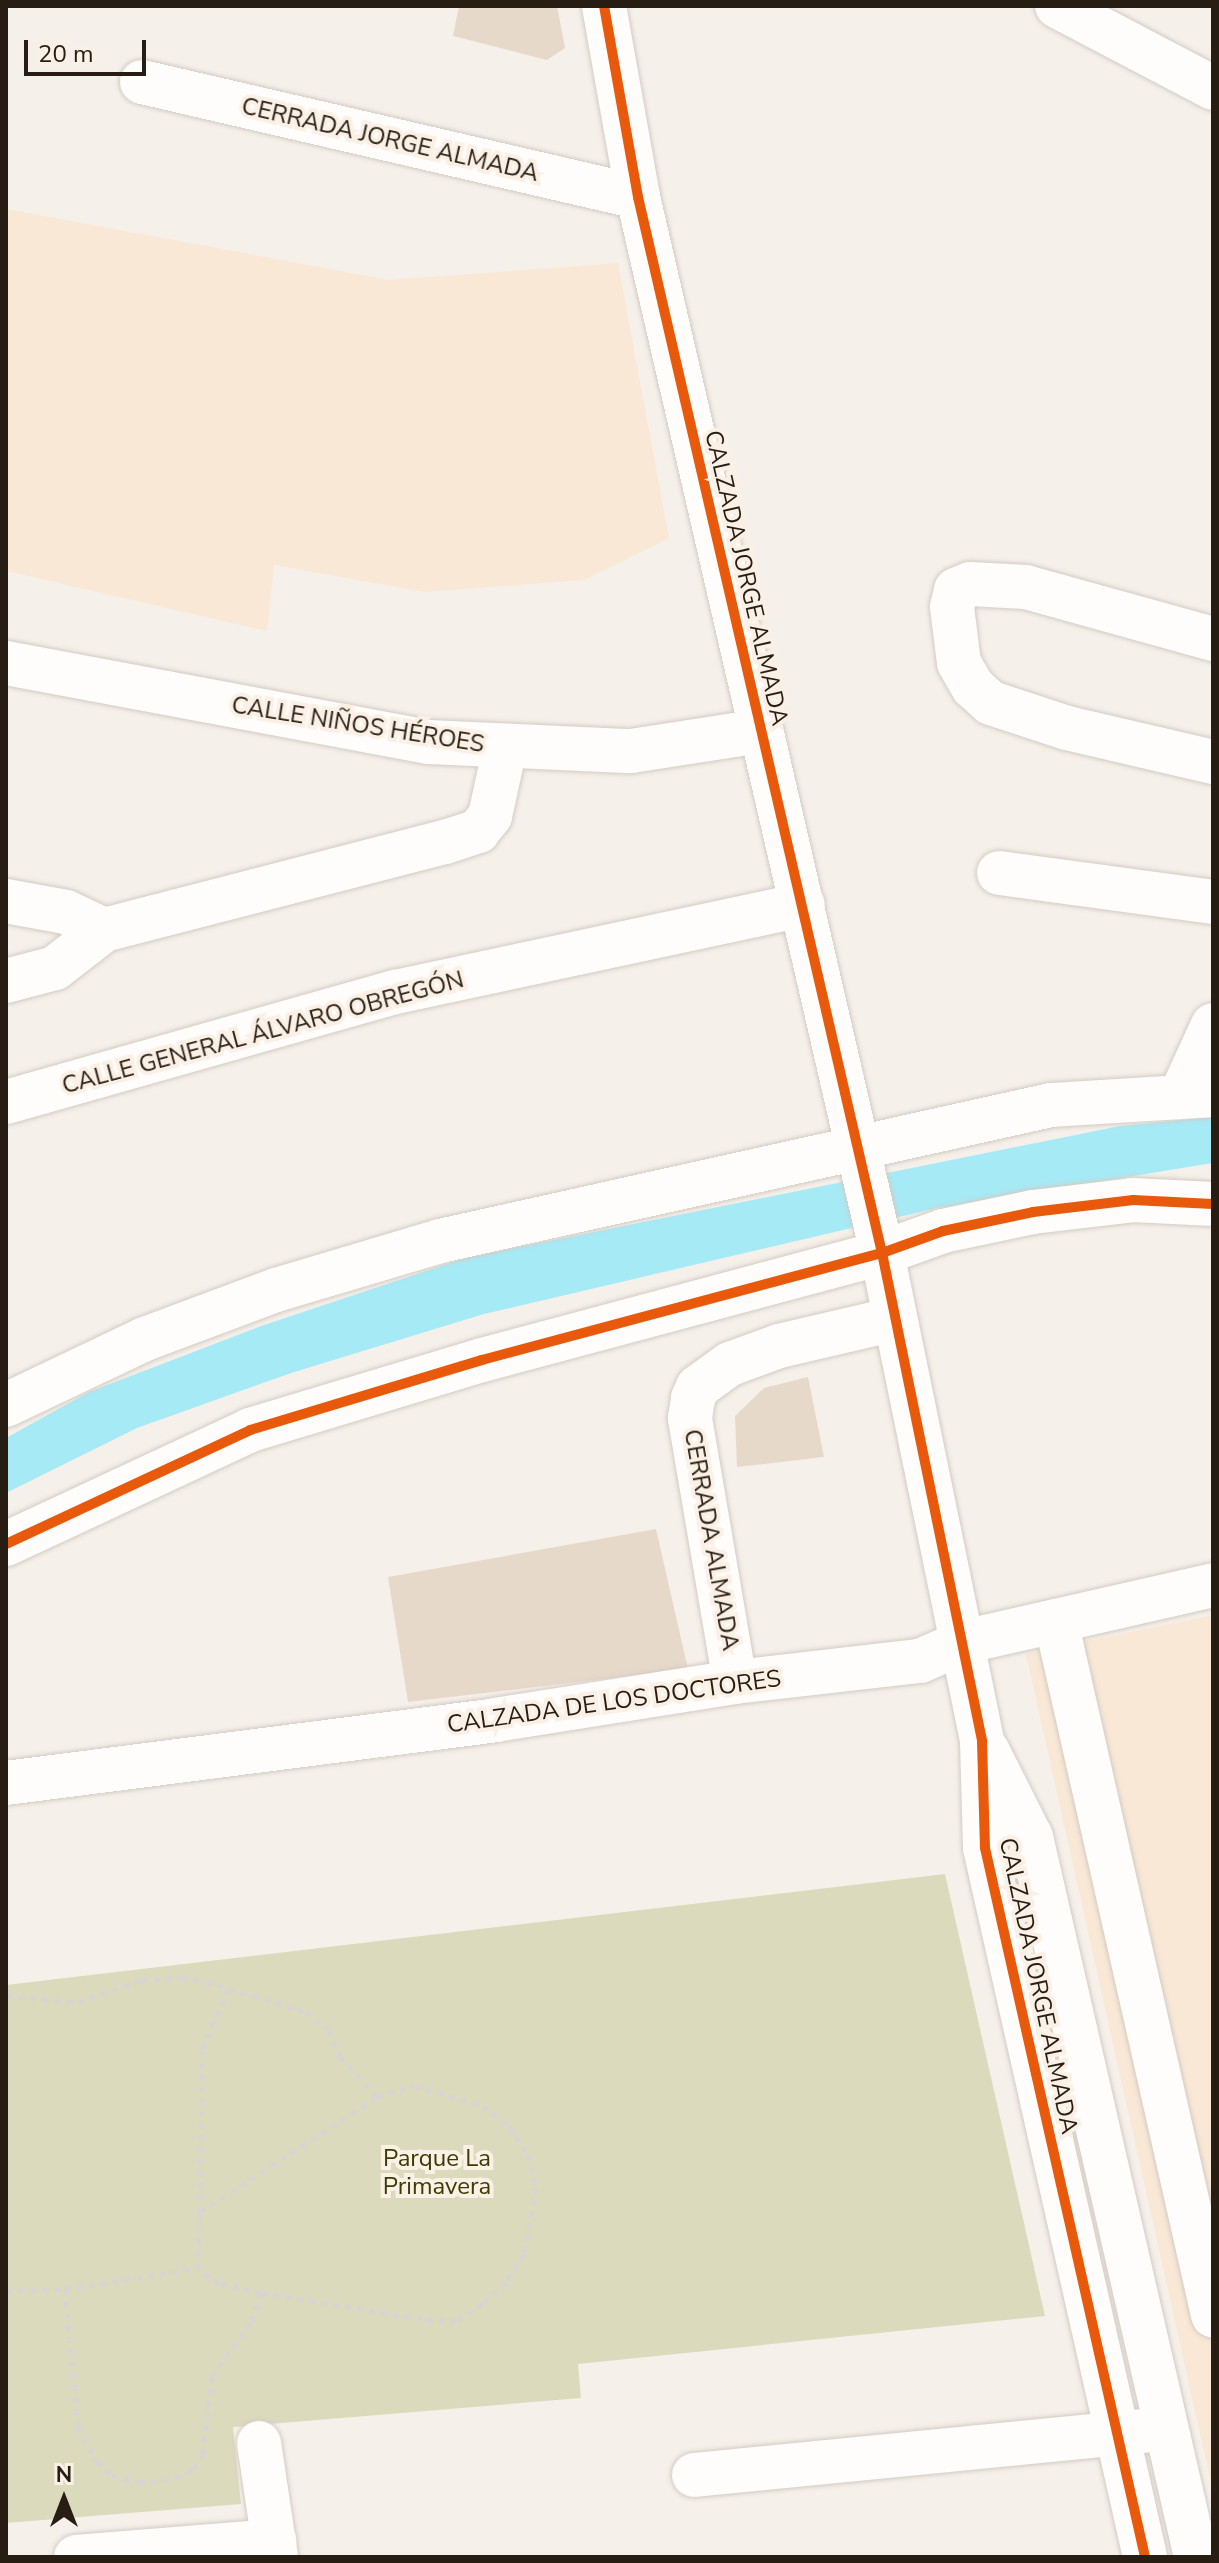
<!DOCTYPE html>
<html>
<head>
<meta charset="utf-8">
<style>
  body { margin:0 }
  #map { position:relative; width:1219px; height:2563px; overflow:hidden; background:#f6f0ea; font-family:"Nunito Sans",sans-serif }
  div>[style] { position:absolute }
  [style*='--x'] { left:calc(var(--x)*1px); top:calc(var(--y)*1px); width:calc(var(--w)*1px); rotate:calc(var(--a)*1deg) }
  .built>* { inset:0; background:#f9e8d6 }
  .green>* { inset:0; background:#dcdabc }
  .water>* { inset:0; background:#a6eaf6 }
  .building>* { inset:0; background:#e6d9ca }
  .path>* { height:5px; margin-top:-2.5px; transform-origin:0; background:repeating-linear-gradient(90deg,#d7d5d2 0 6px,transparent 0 12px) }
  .roads { filter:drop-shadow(0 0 2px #d3cbc3) drop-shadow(0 0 2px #d3cbc3) }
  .minor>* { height:44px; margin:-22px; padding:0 22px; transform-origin:22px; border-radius:22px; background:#fefdfc }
  .cycleway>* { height:10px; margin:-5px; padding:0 5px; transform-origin:5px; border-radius:5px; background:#e8590c }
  span { translate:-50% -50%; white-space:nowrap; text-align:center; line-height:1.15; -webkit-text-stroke:8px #fbf0e5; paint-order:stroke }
  .street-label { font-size:24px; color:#271d13 }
  .park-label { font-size:24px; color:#3c3c00 }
  .frame { position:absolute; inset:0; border:8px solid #271d13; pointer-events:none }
  .north { position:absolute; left:24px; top:2459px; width:80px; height:80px; -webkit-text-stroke:6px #fbf0e5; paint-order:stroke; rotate:0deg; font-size:22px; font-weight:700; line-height:32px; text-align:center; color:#271d13 }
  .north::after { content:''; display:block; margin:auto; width:28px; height:36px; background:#271d13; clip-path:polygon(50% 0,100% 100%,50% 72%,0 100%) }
  .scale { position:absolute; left:24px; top:40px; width:122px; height:36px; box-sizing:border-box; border:4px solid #271d13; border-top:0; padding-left:10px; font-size:24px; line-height:28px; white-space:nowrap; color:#271d13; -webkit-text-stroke:6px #fbf0e5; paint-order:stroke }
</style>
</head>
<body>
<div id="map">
  <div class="built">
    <i style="clip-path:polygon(6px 209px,389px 280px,618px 263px,669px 538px,584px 580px,425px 592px,274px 565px,267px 631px,6px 571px)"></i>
    <i style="clip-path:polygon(1213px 1615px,1213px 2492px,1026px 1654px)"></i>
  </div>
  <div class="green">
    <i style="clip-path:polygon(945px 1874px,1045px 2316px,578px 2364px,581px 2398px,233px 2427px,241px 2504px,6px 2523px,6px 1985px)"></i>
  </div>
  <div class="water">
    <i style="clip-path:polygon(1213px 1117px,1213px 1163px,937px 1208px,484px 1314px,291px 1373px,137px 1428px,6px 1493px,6px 1438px,89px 1392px,261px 1326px,465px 1258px,1120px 1126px)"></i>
  </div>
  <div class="building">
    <i style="clip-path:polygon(459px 6px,557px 6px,565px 48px,547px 60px,453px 36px)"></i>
    <i style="clip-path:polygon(808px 1377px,824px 1457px,737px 1467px,735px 1416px,764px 1388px)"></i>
    <i style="clip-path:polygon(656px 1529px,688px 1669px,408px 1702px,388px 1577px)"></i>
  </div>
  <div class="path">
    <i style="--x:6;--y:1996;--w:72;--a:4.8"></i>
    <i style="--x:78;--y:2002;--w:68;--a:-19"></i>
    <i style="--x:142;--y:1980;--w:39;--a:-4"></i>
    <i style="--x:181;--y:1977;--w:25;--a:11"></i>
    <i style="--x:206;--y:1982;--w:104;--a:16.7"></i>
    <i style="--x:306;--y:2012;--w:28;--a:39"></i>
    <i style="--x:328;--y:2030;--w:30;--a:66"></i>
    <i style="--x:340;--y:2057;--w:54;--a:47.2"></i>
    <i style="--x:414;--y:2086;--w:72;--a:16.2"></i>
    <i style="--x:483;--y:2106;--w:34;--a:37"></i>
    <i style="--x:510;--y:2126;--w:34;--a:58"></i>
    <i style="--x:528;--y:2155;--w:33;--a:76"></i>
    <i style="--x:536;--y:2187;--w:68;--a:100.2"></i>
    <i style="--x:524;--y:2254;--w:34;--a:122"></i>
    <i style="--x:506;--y:2283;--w:31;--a:138"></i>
    <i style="--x:483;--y:2304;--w:32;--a:148"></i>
    <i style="--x:456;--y:2321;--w:34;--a:-177"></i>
    <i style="--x:422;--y:2319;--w:163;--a:-170.8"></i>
    <i style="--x:261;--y:2293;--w:43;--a:-166.6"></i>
    <i style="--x:219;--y:2283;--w:26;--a:-144"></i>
    <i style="--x:198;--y:2268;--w:56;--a:-88"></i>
    <i style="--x:200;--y:2212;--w:211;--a:-33"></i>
    <i style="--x:377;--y:2097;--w:39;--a:-17"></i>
    <i style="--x:200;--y:2212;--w:163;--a:-89.3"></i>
    <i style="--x:202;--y:2049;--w:64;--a:-65.9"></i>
    <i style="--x:65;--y:2289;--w:135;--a:-9"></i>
    <i style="--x:6;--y:2291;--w:59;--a:-1.9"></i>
    <i style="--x:65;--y:2289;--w:139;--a:84.6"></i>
    <i style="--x:78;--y:2427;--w:40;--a:62"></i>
    <i style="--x:97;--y:2462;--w:20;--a:41"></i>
    <i style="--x:112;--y:2475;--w:28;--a:15"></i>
    <i style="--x:139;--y:2482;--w:37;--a:-6"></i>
    <i style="--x:176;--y:2478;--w:19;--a:-28"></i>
    <i style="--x:193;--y:2469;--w:18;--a:-56"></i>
    <i style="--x:203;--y:2454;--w:78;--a:-83.3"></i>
    <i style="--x:212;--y:2377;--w:69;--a:-54.5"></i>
    <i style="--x:252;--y:2321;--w:29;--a:-72"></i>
  </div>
  <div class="roads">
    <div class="minor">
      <i style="--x:604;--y:6;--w:194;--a:79.9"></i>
      <i style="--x:638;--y:197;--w:1084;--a:76.99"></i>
      <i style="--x:882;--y:1253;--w:498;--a:78.4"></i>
      <i style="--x:982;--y:1741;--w:107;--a:88.4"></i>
      <i style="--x:985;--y:1848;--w:727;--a:77.28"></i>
      <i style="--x:1057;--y:6;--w:176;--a:27.7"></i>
      <i style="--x:142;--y:82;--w:509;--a:13.05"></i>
      <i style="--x:1213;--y:639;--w:194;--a:-164.5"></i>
      <i style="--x:1026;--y:587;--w:56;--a:-176.9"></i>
      <i style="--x:970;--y:584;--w:15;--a:157"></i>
      <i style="--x:956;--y:590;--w:17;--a:103"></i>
      <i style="--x:952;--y:607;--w:56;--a:82.9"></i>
      <i style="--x:959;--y:663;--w:28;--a:60"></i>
      <i style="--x:973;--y:687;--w:24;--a:42"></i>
      <i style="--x:991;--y:703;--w:80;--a:18.2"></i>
      <i style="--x:1067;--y:728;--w:150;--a:13.1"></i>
      <i style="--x:6;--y:663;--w:430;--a:10.6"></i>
      <i style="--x:429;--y:742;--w:202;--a:2.6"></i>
      <i style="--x:631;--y:751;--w:131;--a:-8.8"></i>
      <i style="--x:999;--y:873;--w:216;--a:7.7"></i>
      <i style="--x:6;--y:901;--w:61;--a:10.4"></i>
      <i style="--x:66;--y:912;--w:42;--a:25.3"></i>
      <i style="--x:104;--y:930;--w:352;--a:-14.5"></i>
      <i style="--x:445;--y:842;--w:35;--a:-18"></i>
      <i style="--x:478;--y:831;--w:19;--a:-51"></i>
      <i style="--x:490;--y:816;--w:70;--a:-77.6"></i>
      <i style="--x:6;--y:981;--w:51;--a:-14.9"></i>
      <i style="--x:55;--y:968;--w:62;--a:-37.8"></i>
      <i style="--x:1180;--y:1097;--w:79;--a:-65.4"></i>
      <i style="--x:6;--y:1102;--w:405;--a:-15.8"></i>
      <i style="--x:396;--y:992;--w:416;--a:-12.1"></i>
      <i style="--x:6;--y:1405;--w:154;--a:-25.4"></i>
      <i style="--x:145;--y:1339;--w:140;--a:-20.5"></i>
      <i style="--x:276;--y:1290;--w:171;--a:-16.6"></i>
      <i style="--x:440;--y:1241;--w:626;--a:-12.55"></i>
      <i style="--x:1051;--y:1105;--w:162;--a:-3.5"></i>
      <i style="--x:6;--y:1544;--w:269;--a:-25"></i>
      <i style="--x:250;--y:1430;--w:242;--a:-16.8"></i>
      <i style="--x:482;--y:1360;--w:414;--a:-15"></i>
      <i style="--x:882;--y:1253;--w:65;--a:-19.8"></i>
      <i style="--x:943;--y:1231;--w:92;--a:-11.9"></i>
      <i style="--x:1033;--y:1212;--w:101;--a:-6.8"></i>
      <i style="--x:1133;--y:1200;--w:80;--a:2.9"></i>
      <i style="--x:1056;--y:1621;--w:712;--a:77.25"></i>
      <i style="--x:735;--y:1682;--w:268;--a:-99.7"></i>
      <i style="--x:690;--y:1418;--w:20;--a:-81"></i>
      <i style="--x:693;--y:1398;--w:12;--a:-66"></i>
      <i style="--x:698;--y:1387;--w:39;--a:-36"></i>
      <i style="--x:730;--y:1364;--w:52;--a:-20.2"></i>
      <i style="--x:779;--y:1346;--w:119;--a:-13.1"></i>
      <i style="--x:987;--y:1750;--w:97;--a:63.2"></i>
      <i style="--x:1031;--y:1837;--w:739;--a:77.09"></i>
      <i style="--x:6;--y:1783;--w:493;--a:-7.3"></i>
      <i style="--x:495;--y:1720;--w:243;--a:-9"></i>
      <i style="--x:735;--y:1682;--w:186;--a:-6.5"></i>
      <i style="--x:920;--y:1661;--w:47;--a:-23.8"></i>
      <i style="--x:963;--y:1642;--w:256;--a:-12.8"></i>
      <i style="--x:259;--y:2443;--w:115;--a:81.5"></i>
      <i style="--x:694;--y:2475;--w:453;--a:-5.6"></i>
      <i style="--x:76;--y:2557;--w:199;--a:-4.6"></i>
    </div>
  </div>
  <div class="cycleway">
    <i style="--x:604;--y:6;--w:194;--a:79.9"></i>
    <i style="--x:638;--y:197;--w:1084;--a:76.99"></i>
    <i style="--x:882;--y:1253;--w:498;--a:78.4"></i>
    <i style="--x:982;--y:1741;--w:107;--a:88.4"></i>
    <i style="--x:985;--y:1848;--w:727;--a:77.28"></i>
    <i style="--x:6;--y:1544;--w:269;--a:-25"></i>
    <i style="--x:250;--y:1430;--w:242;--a:-16.8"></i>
    <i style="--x:482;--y:1360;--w:414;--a:-15"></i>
    <i style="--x:882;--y:1253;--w:65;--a:-19.8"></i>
    <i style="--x:943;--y:1231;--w:92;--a:-11.9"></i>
    <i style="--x:1033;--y:1212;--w:101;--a:-6.8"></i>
    <i style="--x:1133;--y:1200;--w:80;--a:2.9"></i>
  </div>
  <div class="street-label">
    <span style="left:390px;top:140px;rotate:13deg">CERRADA JORGE ALMADA</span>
    <span style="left:746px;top:578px;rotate:77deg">CALZADA JORGE ALMADA</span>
    <span style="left:358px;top:725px;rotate:9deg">CALLE NIÑOS HÉROES</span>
    <span style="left:263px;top:1033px;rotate:-15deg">CALLE GENERAL ÁLVARO OBREGÓN</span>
    <span style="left:711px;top:1540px;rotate:80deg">CERRADA ALMADA</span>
    <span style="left:614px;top:1702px;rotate:-8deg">CALZADA DE LOS DOCTORES</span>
    <span style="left:1038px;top:1986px;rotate:78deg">CALZADA JORGE ALMADA</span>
  </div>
  <div class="park-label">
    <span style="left:437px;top:2173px">Parque La<br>Primavera</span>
  </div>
  <div class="frame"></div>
  <div class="north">N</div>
  <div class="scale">20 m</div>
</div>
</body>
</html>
